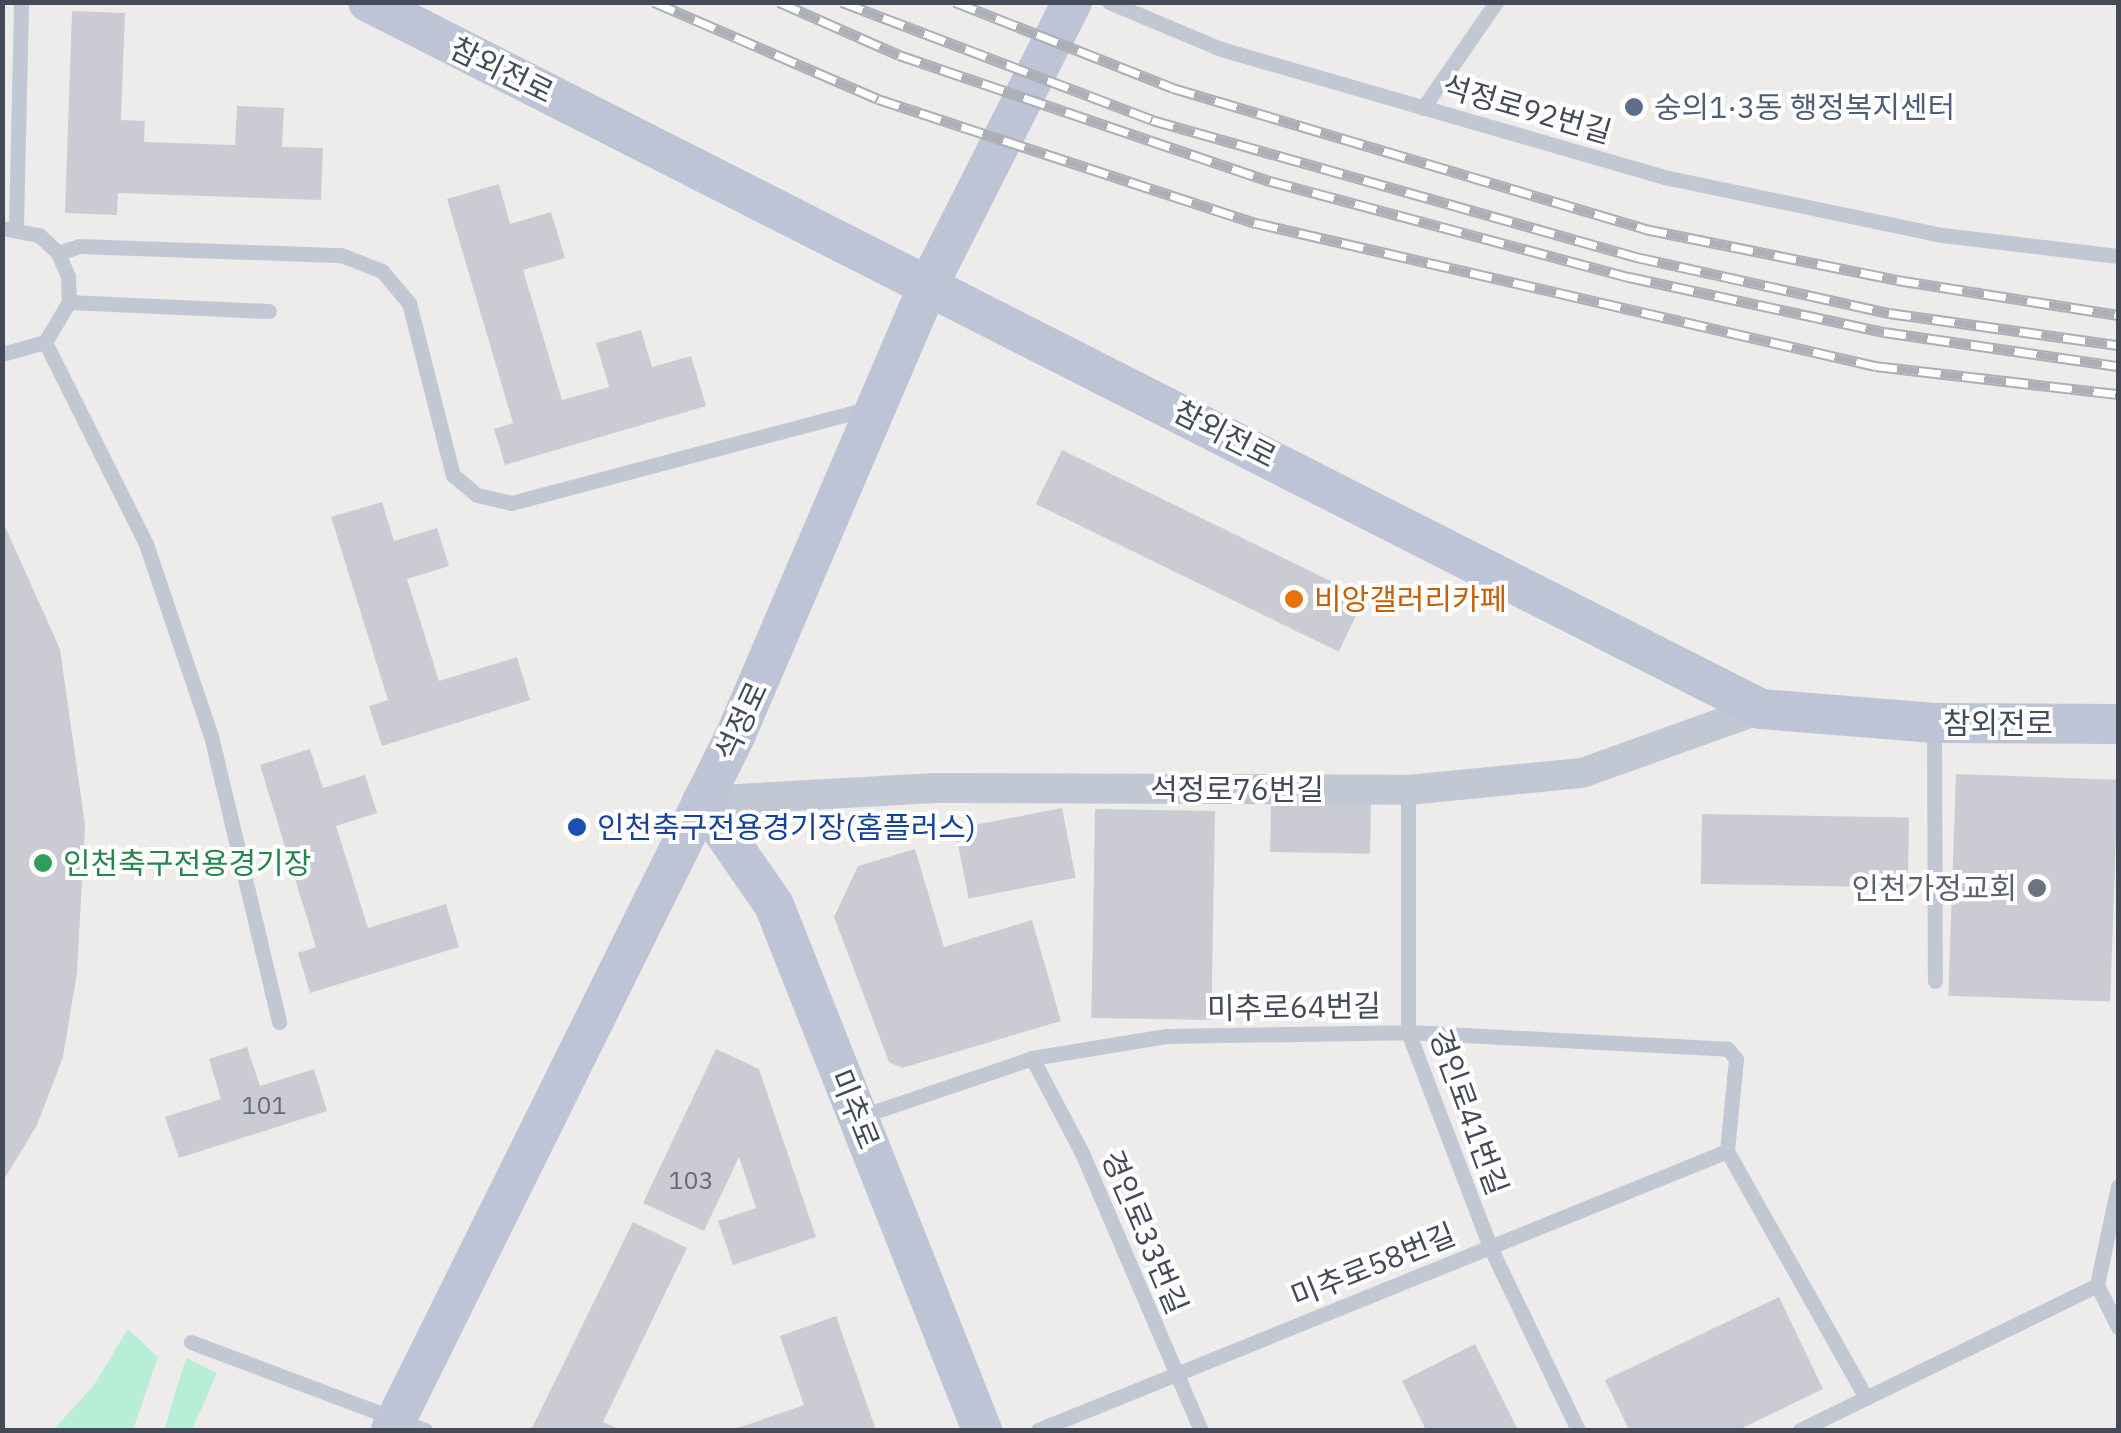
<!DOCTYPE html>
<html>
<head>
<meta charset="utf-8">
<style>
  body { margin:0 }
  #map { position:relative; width:2121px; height:1433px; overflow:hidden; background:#eeeceb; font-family:"IBM Plex Sans","Noto Sans KR",sans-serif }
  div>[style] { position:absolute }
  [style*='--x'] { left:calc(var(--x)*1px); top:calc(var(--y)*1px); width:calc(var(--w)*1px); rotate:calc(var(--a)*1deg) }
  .green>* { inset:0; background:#b8edd8 }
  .building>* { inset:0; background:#cbccd3; transform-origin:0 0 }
  .lane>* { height:15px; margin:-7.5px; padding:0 7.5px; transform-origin:7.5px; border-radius:7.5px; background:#c1c7d3 }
  .street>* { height:30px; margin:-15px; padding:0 15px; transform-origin:15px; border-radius:15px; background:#c1c7d3 }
  .secondary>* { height:40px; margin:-20px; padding:0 20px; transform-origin:20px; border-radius:20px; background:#bdc4d5 }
  .rail>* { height:11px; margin-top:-5.5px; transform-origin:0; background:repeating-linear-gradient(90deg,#fff 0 22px,#adafb6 0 44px); box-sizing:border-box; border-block:2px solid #adafb6 }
  .dots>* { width:28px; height:28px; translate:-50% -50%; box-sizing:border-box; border:5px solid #fff; border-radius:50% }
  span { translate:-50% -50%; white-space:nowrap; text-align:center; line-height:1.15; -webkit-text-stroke:8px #fff; paint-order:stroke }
  .number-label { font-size:25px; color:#666a77 }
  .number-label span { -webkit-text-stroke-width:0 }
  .street-label { font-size:30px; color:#444a58 }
  .service-label { font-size:30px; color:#4e5e75 }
  .left { translate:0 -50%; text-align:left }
  .food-label { font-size:30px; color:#c56008 }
  .transit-label { font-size:30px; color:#164399 }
  .leisure-label { font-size:30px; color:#27864d }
  .worship-label { font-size:30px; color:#5b616d }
  .right { translate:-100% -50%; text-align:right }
  .frame { position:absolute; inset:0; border:5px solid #444a58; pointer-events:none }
</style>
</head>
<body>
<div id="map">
  <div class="green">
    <i style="clip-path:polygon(128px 1329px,158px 1357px,133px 1430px,53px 1430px,94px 1385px)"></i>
    <i style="clip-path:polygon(186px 1358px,217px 1373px,192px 1430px,164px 1430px)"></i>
  </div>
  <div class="building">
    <i style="clip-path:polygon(72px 11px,125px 13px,121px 120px,145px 121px,144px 142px,235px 145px,237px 106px,284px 108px,282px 147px,323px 148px,321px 200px,118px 193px,117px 215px,65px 213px)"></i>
    <i style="clip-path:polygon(499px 184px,510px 224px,551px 212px,565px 258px,523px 270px,562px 400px,609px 387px,596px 343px,641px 330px,652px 367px,691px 356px,706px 406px,505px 465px,494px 429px,513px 423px,447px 199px)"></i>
    <i style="left:1062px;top:450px;width:337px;height:60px;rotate:26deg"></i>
    <i style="clip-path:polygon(382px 502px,394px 541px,437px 528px,449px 566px,407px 579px,439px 681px,517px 657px,530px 700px,382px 746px,369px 706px,388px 700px,331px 517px)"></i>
    <i style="clip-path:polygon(2px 520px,60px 649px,85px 825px,77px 973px,63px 1057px,37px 1125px,2px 1183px)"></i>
    <i style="clip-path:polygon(310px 749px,323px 788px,365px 775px,377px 813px,336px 826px,368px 928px,446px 904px,459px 947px,310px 993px,298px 953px,316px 947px,260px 765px)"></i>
    <i style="left:1956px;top:774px;width:162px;height:222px;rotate:2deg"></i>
    <i style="left:1271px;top:801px;width:100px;height:51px;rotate:1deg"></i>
    <i style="left:1062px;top:808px;width:71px;height:109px;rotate:79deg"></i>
    <i style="left:1095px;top:809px;width:120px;height:209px;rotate:1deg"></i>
    <i style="left:1702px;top:814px;width:207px;height:70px;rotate:1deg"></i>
    <i style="clip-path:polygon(915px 849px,944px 947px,1032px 920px,1061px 1021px,902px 1068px,889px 1062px,834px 917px,858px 866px)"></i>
    <i style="clip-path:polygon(247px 1047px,260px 1086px,314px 1069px,327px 1111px,179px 1158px,165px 1117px,221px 1099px,209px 1059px)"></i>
    <i style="clip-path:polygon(716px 1049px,759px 1069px,816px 1237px,733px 1265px,718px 1221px,756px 1208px,739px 1157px,704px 1231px,643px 1203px)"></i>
    <i style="clip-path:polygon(633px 1222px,687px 1248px,603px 1422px,621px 1430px,531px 1430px)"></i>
    <i style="clip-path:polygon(1779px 1297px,1823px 1389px,1738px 1430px,1629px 1430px,1605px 1380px)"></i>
    <i style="clip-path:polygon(836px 1316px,876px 1430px,732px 1430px,804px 1405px,780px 1336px)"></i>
    <i style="clip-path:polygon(1475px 1344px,1518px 1430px,1426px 1430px,1402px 1381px)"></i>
  </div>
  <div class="lane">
    <i style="--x:1109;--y:2;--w:121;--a:22.8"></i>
    <i style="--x:1221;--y:49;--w:466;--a:16.1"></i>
    <i style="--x:1669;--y:178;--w:279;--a:11.8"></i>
    <i style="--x:1942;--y:235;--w:177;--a:6.8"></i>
    <i style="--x:1423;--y:108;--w:129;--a:-55.4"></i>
    <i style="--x:16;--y:226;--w:224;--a:-88.7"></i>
    <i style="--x:2;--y:228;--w:38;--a:11"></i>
    <i style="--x:39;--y:235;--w:26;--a:43"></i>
    <i style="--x:58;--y:253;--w:26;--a:67"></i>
    <i style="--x:68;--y:277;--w:25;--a:88"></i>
    <i style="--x:69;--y:302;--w:47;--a:121"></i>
    <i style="--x:45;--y:342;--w:45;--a:164.4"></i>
    <i style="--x:58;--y:253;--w:22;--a:-18"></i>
    <i style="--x:79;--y:246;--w:262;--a:2"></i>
    <i style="--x:341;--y:255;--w:44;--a:21.3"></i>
    <i style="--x:382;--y:271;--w:42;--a:49.8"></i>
    <i style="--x:409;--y:303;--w:178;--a:75.7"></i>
    <i style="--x:453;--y:475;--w:31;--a:40"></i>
    <i style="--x:477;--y:495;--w:35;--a:13"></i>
    <i style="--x:511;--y:503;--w:372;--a:-14.8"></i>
    <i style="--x:69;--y:302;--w:200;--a:2.6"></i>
    <i style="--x:45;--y:342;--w:226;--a:63.4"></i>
    <i style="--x:146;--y:544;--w:203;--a:71.3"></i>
    <i style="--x:211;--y:736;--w:294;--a:76.6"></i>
    <i style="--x:1934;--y:725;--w:256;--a:89.8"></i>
    <i style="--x:1408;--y:790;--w:242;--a:90"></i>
    <i style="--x:1408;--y:1032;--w:230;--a:69.1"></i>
    <i style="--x:1490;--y:1247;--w:203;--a:64.3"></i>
    <i style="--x:1032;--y:1058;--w:107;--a:62.2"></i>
    <i style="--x:1082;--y:1153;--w:301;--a:66.8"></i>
    <i style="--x:862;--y:1116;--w:180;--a:-18.8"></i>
    <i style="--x:1032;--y:1058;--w:136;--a:-9.3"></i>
    <i style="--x:1166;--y:1036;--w:242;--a:-0.9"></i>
    <i style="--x:1408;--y:1032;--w:320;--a:3"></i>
    <i style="--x:1728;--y:1049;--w:13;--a:51"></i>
    <i style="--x:1736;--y:1059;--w:92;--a:95.6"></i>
    <i style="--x:1727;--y:1151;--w:283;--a:60.6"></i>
    <i style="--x:2118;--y:1186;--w:101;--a:102"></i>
    <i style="--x:2097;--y:1285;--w:47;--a:63.4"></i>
    <i style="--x:191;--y:1342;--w:250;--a:20.6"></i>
    <i style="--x:1038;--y:1430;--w:743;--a:-22.04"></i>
    <i style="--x:1800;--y:1430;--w:331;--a:-26"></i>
  </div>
  <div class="street">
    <i style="--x:702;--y:801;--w:233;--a:-3.2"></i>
    <i style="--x:935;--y:788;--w:473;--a:0.2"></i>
    <i style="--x:1408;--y:790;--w:175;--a:-5.6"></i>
    <i style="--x:1582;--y:773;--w:190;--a:-19.7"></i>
  </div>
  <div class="secondary">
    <i style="--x:368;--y:2;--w:1562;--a:26.91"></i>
    <i style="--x:1761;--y:709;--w:174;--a:4.6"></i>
    <i style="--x:1934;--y:723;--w:184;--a:0.3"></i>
    <i style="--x:702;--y:801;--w:126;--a:55.3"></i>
    <i style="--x:774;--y:905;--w:565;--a:68.39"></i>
    <i style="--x:391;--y:1430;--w:777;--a:-63.63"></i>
    <i style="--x:736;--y:734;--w:492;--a:-66.8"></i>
    <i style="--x:930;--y:282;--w:314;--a:-63.1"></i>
  </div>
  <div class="rail">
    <i style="--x:654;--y:2;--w:244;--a:23.4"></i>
    <i style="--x:878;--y:99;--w:398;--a:18.2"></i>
    <i style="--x:1256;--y:223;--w:635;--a:13.01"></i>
    <i style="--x:1875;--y:366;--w:245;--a:6.6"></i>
    <i style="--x:779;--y:2;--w:131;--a:23.8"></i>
    <i style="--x:899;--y:55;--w:392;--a:18.8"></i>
    <i style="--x:1270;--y:181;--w:372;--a:15"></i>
    <i style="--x:1629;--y:277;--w:261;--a:12.2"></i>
    <i style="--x:1884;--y:332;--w:236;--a:8.3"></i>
    <i style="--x:842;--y:2;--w:332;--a:20.8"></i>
    <i style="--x:1152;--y:120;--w:503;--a:15.8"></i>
    <i style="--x:1636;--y:257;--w:259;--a:12.5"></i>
    <i style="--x:1889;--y:313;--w:231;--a:8"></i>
    <i style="--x:955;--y:2;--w:234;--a:21.5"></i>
    <i style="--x:1173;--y:88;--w:493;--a:16.6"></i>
    <i style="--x:1645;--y:229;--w:257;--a:11.4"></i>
    <i style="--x:1897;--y:280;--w:224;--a:9"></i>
  </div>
  <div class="dots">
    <i style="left:1634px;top:107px;background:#5c6f8a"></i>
    <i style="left:1294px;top:599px;background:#e8710a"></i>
    <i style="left:577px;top:827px;background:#1a4fb4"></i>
    <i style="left:43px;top:863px;background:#2e9e5b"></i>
    <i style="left:2037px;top:888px;background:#6b7280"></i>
  </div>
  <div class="number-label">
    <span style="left:264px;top:1105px">101</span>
    <span style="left:691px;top:1180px">103</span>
  </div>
  <div class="street-label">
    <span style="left:502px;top:70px;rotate:26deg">참외전로</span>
    <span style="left:1527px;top:109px;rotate:16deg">석정로92번길</span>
    <span style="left:1225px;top:434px;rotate:27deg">참외전로</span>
    <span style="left:741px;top:721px;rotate:-65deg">석정로</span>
    <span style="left:1998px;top:723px">참외전로</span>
    <span style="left:1237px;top:789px">석정로76번길</span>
    <span style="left:1294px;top:1007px;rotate:-1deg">미추로64번길</span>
    <span style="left:855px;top:1109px;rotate:68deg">미추로</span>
    <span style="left:1469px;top:1112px;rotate:70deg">경인로41번길</span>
    <span style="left:1145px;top:1232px;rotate:67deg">경인로33번길</span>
    <span style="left:1373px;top:1265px;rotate:-22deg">미추로58번길</span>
  </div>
  <div class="service-label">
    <span class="left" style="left:1654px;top:107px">숭의1·3동 행정복지센터</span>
  </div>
  <div class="food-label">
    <span class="left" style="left:1314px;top:599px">비앙갤러리카페</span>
  </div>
  <div class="transit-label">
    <span class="left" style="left:597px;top:827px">인천축구전용경기장(홈플러스)</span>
  </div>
  <div class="leisure-label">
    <span class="left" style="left:63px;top:863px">인천축구전용경기장</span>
  </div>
  <div class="worship-label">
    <span class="right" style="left:2017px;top:888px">인천가정교회</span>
  </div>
  <div class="frame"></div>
</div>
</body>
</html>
